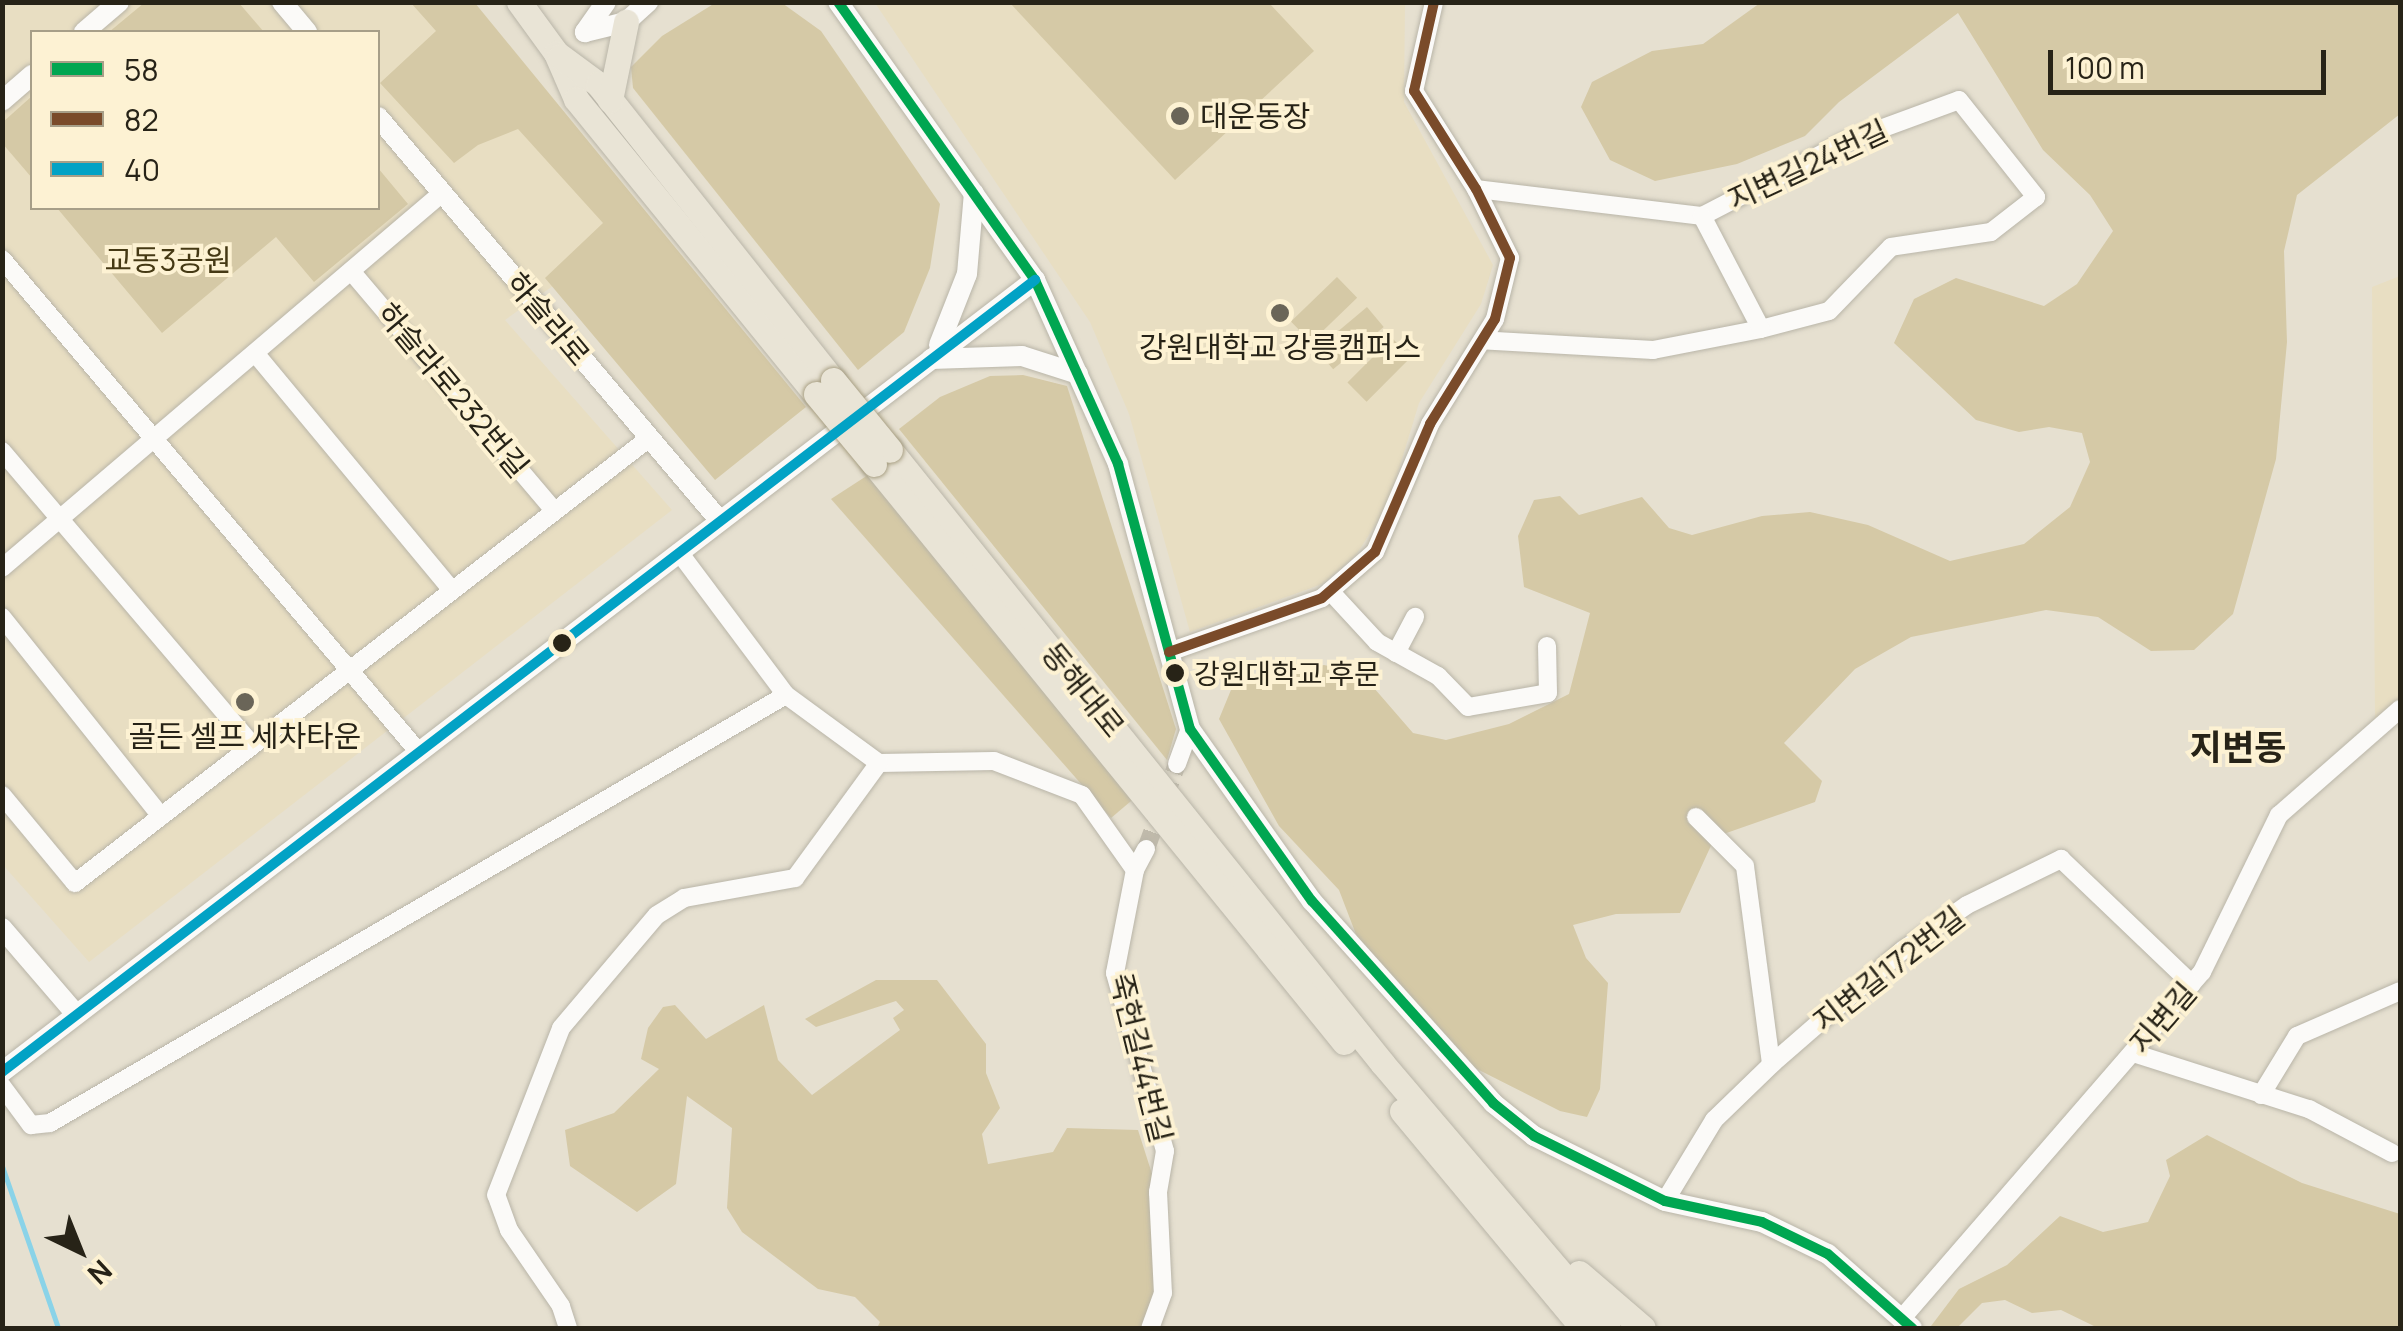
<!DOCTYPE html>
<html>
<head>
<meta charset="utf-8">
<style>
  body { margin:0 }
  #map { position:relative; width:2403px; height:1331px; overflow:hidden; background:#e6e0d0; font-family:Manrope,"Noto Sans KR",sans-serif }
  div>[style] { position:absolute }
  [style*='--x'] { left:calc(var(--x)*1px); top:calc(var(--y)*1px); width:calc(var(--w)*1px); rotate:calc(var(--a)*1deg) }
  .built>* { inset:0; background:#e8dec2 }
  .green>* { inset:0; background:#d5c9a6; transform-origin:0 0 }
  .stream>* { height:5px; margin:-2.5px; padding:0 2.5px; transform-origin:2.5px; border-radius:2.5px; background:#8ad3e8 }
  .minor-tunnel>* { height:18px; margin-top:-9px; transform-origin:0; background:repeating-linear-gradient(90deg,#c0baab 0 18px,transparent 0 27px) }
  .roads { filter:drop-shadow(0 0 2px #b9b5a8) drop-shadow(0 0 2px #b9b5a8) }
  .minor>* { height:18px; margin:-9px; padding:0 9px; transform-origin:9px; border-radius:9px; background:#fbfaf8 }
  .tertiary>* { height:20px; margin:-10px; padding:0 10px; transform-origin:10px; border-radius:10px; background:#fbfaf8 }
  .primary>* { height:25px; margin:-12.5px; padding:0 12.5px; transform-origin:12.5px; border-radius:12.5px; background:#e9e4d6 }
  .bridges { filter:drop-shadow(0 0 2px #a89f83) drop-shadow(0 0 2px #a89f83) }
  .primary-bridge>* { height:25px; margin:-12.5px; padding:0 12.5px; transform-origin:12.5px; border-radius:12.5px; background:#e9e4d6 }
  .bus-1>* { height:10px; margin:-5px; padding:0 5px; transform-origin:5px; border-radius:5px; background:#00a651 }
  .bus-2>* { height:10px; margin:-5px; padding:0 5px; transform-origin:5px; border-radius:5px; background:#7a4b2a }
  .bus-3>* { height:10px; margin:-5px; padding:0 5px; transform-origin:5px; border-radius:5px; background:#02a2c5 }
  .dots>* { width:28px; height:28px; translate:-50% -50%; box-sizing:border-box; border:5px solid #fdf2d3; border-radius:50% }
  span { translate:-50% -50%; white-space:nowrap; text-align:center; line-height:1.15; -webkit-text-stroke:8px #fdf2d3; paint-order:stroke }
  .bus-label { font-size:28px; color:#272317 }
  .left { translate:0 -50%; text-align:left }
  .poi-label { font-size:30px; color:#272317 }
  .street-label { font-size:30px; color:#272317 }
  .park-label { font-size:30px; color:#453914 }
  .quarter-label { font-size:35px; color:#272317; font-weight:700 }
  .frame { position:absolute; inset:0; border:5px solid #272317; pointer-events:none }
  .legend { position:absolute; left:30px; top:30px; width:350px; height:180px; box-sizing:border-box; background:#fdf2d3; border:2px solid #a79f88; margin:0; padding:12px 18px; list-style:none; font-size:30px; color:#272317 }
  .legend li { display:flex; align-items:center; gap:20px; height:50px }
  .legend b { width:50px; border:2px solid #a79f88 }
  .north { position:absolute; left:30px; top:1201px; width:100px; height:100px; -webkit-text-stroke:8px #fdf2d3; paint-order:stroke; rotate:137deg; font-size:28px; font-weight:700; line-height:40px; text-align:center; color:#272317 }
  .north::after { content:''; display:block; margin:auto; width:35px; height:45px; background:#272317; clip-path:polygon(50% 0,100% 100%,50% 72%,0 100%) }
  .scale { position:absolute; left:2048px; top:50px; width:278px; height:45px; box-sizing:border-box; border:5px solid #272317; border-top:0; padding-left:12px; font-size:30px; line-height:35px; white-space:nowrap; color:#272317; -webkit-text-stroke:8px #fdf2d3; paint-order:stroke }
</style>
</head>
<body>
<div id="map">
  <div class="built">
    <i style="clip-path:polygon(evenodd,2px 3px,471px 3px,629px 232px,505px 320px,672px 510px,89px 962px,3px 865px,2px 3px,32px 32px,378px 32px,378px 208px,32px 208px,32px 32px)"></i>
    <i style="clip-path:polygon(875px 3px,1405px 3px,1404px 102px,1493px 265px,1481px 304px,1419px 403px,1388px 505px,1356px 555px,1322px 584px,1190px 632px,1129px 414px,1090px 322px)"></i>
    <i style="clip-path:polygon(2400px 276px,2400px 710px,2375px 727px,2372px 287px)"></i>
  </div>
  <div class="green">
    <i style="clip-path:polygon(144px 3px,239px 3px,264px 32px,109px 32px)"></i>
    <i style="clip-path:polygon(411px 3px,475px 3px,806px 407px,715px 480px,545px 278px,603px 223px,518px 129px,478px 145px,454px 163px,380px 83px,436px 31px)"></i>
    <i style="clip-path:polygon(715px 3px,782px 3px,821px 31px,940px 204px,930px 268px,904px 332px,858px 370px,633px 88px,631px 67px,662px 36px)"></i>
    <i style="clip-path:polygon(1010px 3px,1269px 3px,1314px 51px,1175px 180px)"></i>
    <i style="clip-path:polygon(1760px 3px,2400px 3px,2400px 114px,2297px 195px,2284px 251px,2287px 342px,2276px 459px,2233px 614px,2194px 650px,2151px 651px,2098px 617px,2046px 610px,1911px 637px,1855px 669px,1784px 743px,1822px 781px,1815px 802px,1715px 837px,1680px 913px,1616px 914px,1573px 925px,1586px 958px,1608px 983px,1600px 1089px,1587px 1117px,1560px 1111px,1471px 1066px,1357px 937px,1339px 890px,1279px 826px,1219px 719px,1233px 685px,1324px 665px,1361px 673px,1413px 733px,1446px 740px,1509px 724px,1569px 694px,1590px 613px,1524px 587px,1518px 536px,1534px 500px,1560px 496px,1579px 515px,1642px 497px,1669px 528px,1692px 535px,1762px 516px,1810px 512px,1868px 525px,1950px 561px,2024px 544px,2070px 507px,2090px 462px,2082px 433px,2049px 427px,2019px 432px,1976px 420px,1894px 343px,1914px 299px,1956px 278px,2044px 306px,2077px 284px,2113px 231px,2090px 195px,2043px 150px,1958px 13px,1839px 102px,1805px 136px,1737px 164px,1655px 181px,1610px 160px,1581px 107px,1592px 82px,1652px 51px,1703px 44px)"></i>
    <i style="clip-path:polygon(32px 96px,32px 178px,2px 143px,3px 122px)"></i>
    <i style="clip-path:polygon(378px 168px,408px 204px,314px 282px,276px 237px,162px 333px,57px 208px,378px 208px)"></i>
    <i style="left:1337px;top:277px;width:29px;height:64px;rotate:46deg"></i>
    <i style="left:1367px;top:307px;width:26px;height:66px;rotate:50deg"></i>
    <i style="left:1392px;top:338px;width:27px;height:63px;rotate:45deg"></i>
    <i style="clip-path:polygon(1023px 375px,1067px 386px,1176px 729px,1167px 760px,899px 429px,940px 397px,990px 376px)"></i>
    <i style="clip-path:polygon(868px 475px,1137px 796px,1111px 818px,831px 499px)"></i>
    <i style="clip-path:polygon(876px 980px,937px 980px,986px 1044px,986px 1073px,1000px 1108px,982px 1134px,988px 1164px,1053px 1152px,1067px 1128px,1138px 1130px,1153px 1177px,1158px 1293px,1145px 1328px,877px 1328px,880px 1322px,855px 1297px,818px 1289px,742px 1232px,727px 1208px,732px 1128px,687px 1096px,676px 1184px,637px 1212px,570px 1166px,565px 1130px,614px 1113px,659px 1069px,641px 1059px,648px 1028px,663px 1007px,675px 1005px,706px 1039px,764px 1005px,778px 1060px,812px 1095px,900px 1030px,893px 1018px,904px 1010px,896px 1001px,816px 1027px,805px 1019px)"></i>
    <i style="clip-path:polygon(2207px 1135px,2302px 1183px,2400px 1214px,2400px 1328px,2098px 1328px,2061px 1310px,2032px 1313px,2005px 1300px,1982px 1303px,1957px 1328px,1931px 1326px,1959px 1289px,2007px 1265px,2060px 1216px,2103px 1232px,2148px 1222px,2170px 1176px,2166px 1160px)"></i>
  </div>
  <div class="stream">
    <i style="--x:2;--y:1166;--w:171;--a:70.9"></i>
  </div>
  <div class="minor-tunnel">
    <i style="--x:1146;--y:849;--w:90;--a:-70"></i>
  </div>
  <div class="roads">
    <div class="minor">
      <i style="--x:1476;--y:189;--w:228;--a:6.8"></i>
      <i style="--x:1702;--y:216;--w:161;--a:-27.4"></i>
      <i style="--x:1845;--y:142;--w:121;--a:-20.2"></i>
      <i style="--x:1959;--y:100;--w:124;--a:51.6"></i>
      <i style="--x:2036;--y:197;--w:57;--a:142.1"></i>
      <i style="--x:1991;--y:232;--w:101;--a:171.5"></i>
      <i style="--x:1891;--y:247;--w:89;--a:134.1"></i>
      <i style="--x:1829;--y:311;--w:70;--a:165.2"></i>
      <i style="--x:1761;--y:329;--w:110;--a:169"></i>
      <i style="--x:1653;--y:350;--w:171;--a:-176.7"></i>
      <i style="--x:1702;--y:216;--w:127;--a:62.4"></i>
      <i style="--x:2;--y:259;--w:643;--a:49.8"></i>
      <i style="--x:351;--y:271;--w:314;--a:49.7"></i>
      <i style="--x:255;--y:353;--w:308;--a:50.3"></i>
      <i style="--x:2;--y:451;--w:386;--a:49.6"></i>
      <i style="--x:679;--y:552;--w:179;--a:53.2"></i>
      <i style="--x:786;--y:695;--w:115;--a:36.2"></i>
      <i style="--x:879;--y:763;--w:115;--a:-1"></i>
      <i style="--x:994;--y:761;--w:94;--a:21.1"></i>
      <i style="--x:1082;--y:795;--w:92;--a:54.8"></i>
      <i style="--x:2;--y:568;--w:578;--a:-40.44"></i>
      <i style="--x:1330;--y:591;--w:69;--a:47.3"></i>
      <i style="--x:1377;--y:642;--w:70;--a:29.1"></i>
      <i style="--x:1438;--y:676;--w:43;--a:45.9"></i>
      <i style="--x:1468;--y:707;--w:81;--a:-9.9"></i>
      <i style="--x:1548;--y:693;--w:47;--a:-91.2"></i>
      <i style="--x:2;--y:617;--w:255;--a:51.4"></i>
      <i style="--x:1169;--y:652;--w:162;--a:-19.4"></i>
      <i style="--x:1322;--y:598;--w:70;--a:-41"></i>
      <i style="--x:1375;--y:552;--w:139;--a:-66.7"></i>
      <i style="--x:1430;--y:424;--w:123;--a:-58.2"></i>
      <i style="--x:1495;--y:319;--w:63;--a:-76.2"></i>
      <i style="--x:1510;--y:258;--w:77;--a:-116.2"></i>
      <i style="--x:1476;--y:189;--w:116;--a:-122.3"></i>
      <i style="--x:1414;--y:91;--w:91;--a:-77.3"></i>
      <i style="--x:1396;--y:653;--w:41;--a:-62.2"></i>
      <i style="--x:1177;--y:764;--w:37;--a:-70"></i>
      <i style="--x:2;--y:795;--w:114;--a:50.3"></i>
      <i style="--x:75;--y:883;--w:725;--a:-37.77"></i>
      <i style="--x:1696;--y:817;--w:69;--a:45"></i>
      <i style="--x:1745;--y:866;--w:200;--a:82.5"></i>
      <i style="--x:1146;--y:849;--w:24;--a:118"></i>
      <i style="--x:1135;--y:870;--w:105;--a:101"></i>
      <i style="--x:1115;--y:973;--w:185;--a:74.3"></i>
      <i style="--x:1165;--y:1151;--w:42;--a:99.7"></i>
      <i style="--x:1158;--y:1192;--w:101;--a:87.2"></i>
      <i style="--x:1163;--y:1293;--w:37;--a:110"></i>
      <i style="--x:2133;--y:1053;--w:185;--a:17.7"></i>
      <i style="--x:2309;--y:1109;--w:94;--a:27.9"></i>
      <i style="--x:2;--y:1086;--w:49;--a:53.4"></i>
      <i style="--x:31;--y:1125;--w:19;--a:-6"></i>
      <i style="--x:50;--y:1123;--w:851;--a:-30.18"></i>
      <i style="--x:2261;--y:1095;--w:69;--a:-58.6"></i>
      <i style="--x:2297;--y:1036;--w:112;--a:-23.6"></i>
      <i style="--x:1665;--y:1201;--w:95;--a:-58.8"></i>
      <i style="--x:1714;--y:1120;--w:83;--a:-44"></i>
      <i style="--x:1774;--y:1062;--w:171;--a:-41"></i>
      <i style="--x:1903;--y:950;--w:78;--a:-35.1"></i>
      <i style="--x:1967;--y:905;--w:105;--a:-26.1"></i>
      <i style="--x:2061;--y:859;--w:181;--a:43.7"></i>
      <i style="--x:1903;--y:1317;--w:457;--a:-49.1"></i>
      <i style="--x:2202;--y:972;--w:175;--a:-63.9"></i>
      <i style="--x:2279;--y:815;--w:161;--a:-41.2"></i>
      <i style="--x:568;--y:1328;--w:23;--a:-108"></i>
      <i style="--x:561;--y:1306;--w:92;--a:-124.4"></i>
      <i style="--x:509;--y:1230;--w:37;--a:-110"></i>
      <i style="--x:496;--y:1195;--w:179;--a:-68.7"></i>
      <i style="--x:561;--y:1028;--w:148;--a:-49.7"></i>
      <i style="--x:657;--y:915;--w:32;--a:-32"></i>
      <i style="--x:684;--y:898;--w:113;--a:-10.2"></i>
      <i style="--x:795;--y:878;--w:142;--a:-53.9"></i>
    </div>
    <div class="tertiary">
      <i style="--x:282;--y:2;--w:39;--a:50"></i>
      <i style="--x:606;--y:2;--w:37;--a:125"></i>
      <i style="--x:585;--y:32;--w:42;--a:-13.7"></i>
      <i style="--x:626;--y:22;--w:30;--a:-42"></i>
      <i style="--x:838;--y:2;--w:341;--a:54.7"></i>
      <i style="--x:1035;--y:280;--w:202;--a:65.7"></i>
      <i style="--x:1118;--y:464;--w:275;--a:74.8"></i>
      <i style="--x:1190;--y:729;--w:211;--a:54.7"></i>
      <i style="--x:1312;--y:901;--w:271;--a:48.1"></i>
      <i style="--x:1493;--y:1103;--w:53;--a:38.8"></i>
      <i style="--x:1534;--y:1136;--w:146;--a:26.4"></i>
      <i style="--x:1665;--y:1201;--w:99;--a:12.2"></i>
      <i style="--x:1762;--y:1222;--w:73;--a:25.9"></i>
      <i style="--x:1828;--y:1254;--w:112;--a:41.4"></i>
      <i style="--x:84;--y:32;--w:46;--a:-40.6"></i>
      <i style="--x:2;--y:101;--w:40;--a:-41"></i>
      <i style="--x:378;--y:117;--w:529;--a:49.75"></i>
      <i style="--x:939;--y:345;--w:76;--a:-68.5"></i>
      <i style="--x:967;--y:274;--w:81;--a:-85.1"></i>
      <i style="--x:931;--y:359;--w:91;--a:-1.9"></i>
      <i style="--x:1022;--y:356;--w:59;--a:17.8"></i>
      <i style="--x:2;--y:928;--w:112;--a:49.3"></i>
      <i style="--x:2;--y:1072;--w:1302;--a:-37.48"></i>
    </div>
    <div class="primary">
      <i style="--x:519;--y:2;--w:63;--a:54"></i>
      <i style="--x:556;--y:53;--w:50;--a:66.5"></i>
      <i style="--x:576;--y:99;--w:380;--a:50.9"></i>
      <i style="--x:560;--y:56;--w:47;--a:36.4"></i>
      <i style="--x:598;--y:84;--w:378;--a:51.6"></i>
      <i style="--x:610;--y:100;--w:80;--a:-78.4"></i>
      <i style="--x:890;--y:450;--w:787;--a:51.24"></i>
      <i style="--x:1383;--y:1064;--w:347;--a:49.6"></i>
      <i style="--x:874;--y:464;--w:745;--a:50.88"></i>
      <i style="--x:1402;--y:1111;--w:283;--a:50.2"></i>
      <i style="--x:1579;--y:1273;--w:84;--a:40.7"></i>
    </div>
  </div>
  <div class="bridges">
    <div class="primary-bridge">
      <i style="--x:833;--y:380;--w:90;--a:50.8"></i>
      <i style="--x:816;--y:394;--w:91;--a:50.4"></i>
    </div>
  </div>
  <div class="bus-1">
    <i style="--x:838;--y:2;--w:341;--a:54.7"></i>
    <i style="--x:1035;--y:280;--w:202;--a:65.7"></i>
    <i style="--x:1118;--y:464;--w:275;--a:74.8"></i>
    <i style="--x:1190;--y:729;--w:211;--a:54.7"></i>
    <i style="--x:1312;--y:901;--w:271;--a:48.1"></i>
    <i style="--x:1493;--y:1103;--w:53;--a:38.8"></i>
    <i style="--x:1534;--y:1136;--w:146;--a:26.4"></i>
    <i style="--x:1665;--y:1201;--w:99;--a:12.2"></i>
    <i style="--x:1762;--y:1222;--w:73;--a:25.9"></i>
    <i style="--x:1828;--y:1254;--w:112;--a:41.4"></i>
  </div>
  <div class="bus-2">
    <i style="--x:1169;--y:652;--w:162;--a:-19.4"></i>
    <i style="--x:1322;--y:598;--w:70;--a:-41"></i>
    <i style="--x:1375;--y:552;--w:139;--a:-66.7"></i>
    <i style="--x:1430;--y:424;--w:123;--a:-58.2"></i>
    <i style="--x:1495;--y:319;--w:63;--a:-76.2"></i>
    <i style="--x:1510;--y:258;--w:77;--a:-116.2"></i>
    <i style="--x:1476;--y:189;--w:116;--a:-122.3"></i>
    <i style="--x:1414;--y:91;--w:91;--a:-77.3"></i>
  </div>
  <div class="bus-3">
    <i style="--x:2;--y:1072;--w:1302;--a:-37.48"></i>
  </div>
  <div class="dots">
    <i style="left:1180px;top:116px;background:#6a6558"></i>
    <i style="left:1280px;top:313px;background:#6a6558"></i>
    <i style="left:562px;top:643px;background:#272317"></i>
    <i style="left:1175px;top:673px;background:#272317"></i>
    <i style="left:245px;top:702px;background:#6a6558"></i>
  </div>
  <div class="bus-label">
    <span class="left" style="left:1194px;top:673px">강원대학교 후문</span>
  </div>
  <div class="poi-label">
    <span class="left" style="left:1200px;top:116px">대운동장</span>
    <span style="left:1280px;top:347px">강원대학교 강릉캠퍼스</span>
    <span style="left:245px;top:736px">골든 셀프 세차타운</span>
  </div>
  <div class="street-label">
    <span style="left:1808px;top:165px;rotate:-25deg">지변길24번길</span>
    <span style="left:548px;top:319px;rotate:50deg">하슬라로</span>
    <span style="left:453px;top:390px;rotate:50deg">하슬라로232번길</span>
    <span style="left:1083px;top:690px;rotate:51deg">동해대로</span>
    <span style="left:1889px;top:969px;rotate:-38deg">지변길172번길</span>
    <span style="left:2163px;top:1018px;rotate:-49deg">지변길</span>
    <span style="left:1141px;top:1058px;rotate:76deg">죽헌길44번길</span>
  </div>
  <div class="park-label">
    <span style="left:168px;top:260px">교동3공원</span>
  </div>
  <div class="quarter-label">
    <span style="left:2238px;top:747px">지변동</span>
  </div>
  <div class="frame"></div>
  <ul class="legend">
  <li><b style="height:12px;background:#00a651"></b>58</li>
  <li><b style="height:12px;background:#7a4b2a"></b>82</li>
  <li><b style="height:12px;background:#02a2c5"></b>40</li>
  </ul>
  <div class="north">N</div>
  <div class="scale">100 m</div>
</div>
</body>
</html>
